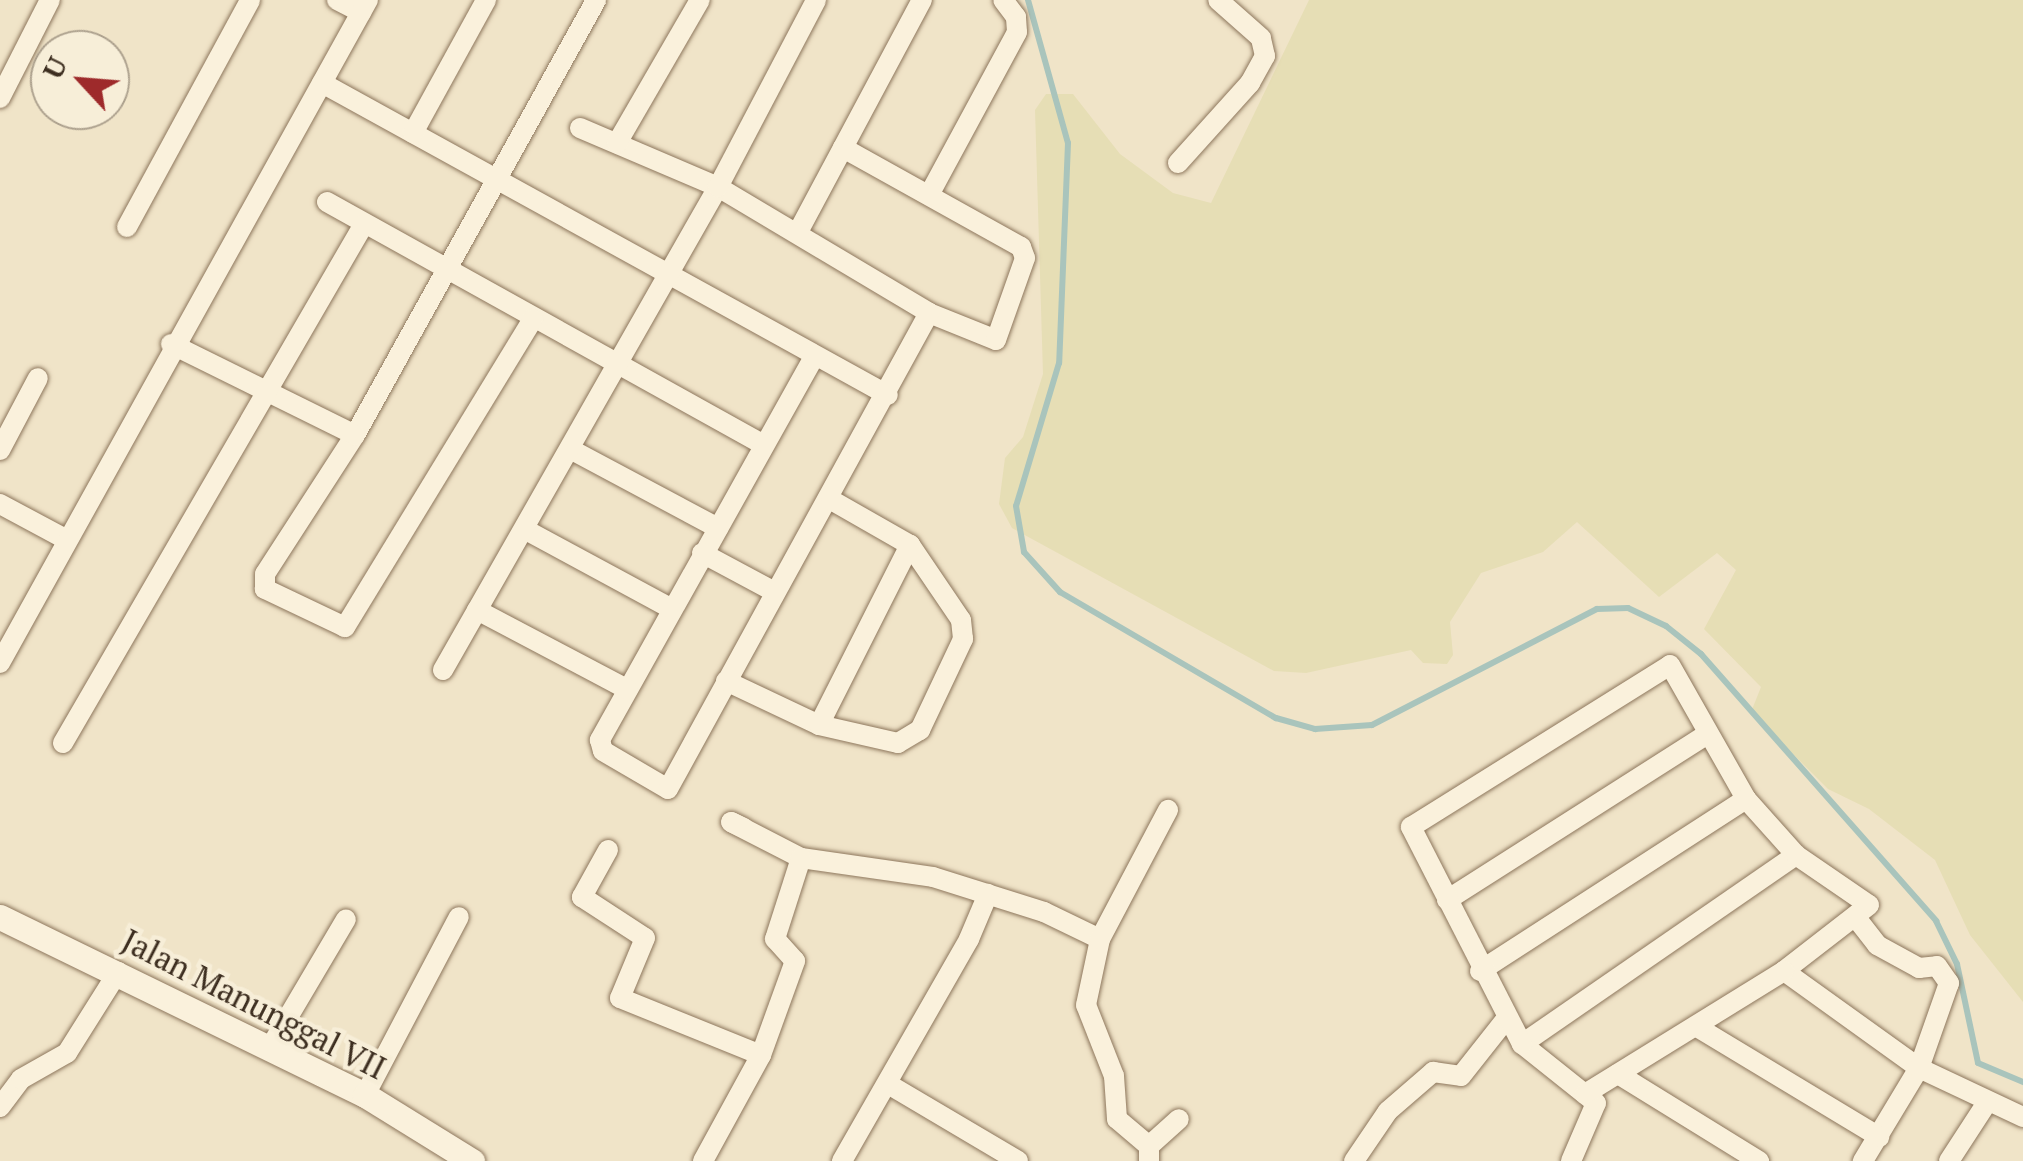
<!DOCTYPE html>
<html>
<head>
<meta charset="utf-8">
<style>
  body { margin:0 }
  #map { position:relative; width:2023px; height:1161px; overflow:hidden; background:#f0e4c8; font-family:"PT Serif",serif }
  div>[style] { position:absolute }
  [style*='--x'] { left:calc(var(--x)*1px); top:calc(var(--y)*1px); width:calc(var(--w)*1px); rotate:calc(var(--a)*1deg) }
  .farmland>* { inset:0; background:#e6deb5 }
  .stream>* { height:6px; margin:-3px; padding:0 3px; transform-origin:3px; border-radius:3px; background:#a9c4bc }
  .roads { filter:drop-shadow(0 0 2px #8d765c) drop-shadow(0 0 2px #8d765c) }
  .minor>* { height:20px; margin:-10px; padding:0 10px; transform-origin:10px; border-radius:10px; background:#faf1dc }
  .tertiary>* { height:25px; margin:-12.5px; padding:0 12.5px; transform-origin:12.5px; border-radius:12.5px; background:#faf1dc }
  span { translate:-50% -50%; white-space:nowrap; text-align:center; line-height:1.15; -webkit-text-stroke:9px #f7eed8; paint-order:stroke }
  .street-label { font-size:32px; color:#3d2e20 }
  .north { position:absolute; left:30px; top:30px; width:100px; height:100px; box-sizing:border-box; background:#f7eed8; border:2px solid #ada18e; border-radius:50%; rotate:296deg; font-size:28px; font-weight:700; line-height:40px; text-align:center; color:#3d2e20 }
  .north::after { content:''; display:block; margin:auto; width:35px; height:45px; background:#9e2a2b; clip-path:polygon(50% 0,100% 100%,50% 72%,0 100%) }
</style>
</head>
<body>
<div id="map">
  <div class="farmland">
    <i style="clip-path:polygon(1309px 0,2023px 0,2023px 1002px,1970px 935px,1935px 860px,1869px 809px,1828px 789px,1751px 712px,1761px 687px,1704px 629px,1736px 570px,1717px 553px,1659px 597px,1577px 522px,1543px 552px,1481px 573px,1450px 622px,1453px 655px,1447px 664px,1423px 663px,1411px 650px,1306px 673px,1274px 671px,1012px 528px,999px 504px,1005px 458px,1023px 437px,1043px 374px,1035px 110px,1046px 94px,1073px 94px,1120px 154px,1173px 193px,1211px 203px)"></i>
  </div>
  <div class="stream">
    <i style="--x:1028;--y:0;--w:148;--a:74.4"></i>
    <i style="--x:1068;--y:143;--w:220;--a:92.3"></i>
    <i style="--x:1059;--y:363;--w:149;--a:106.7"></i>
    <i style="--x:1016;--y:506;--w:47;--a:80.1"></i>
    <i style="--x:1024;--y:552;--w:54;--a:48"></i>
    <i style="--x:1060;--y:592;--w:250;--a:30.3"></i>
    <i style="--x:1276;--y:718;--w:41;--a:15.8"></i>
    <i style="--x:1315;--y:729;--w:57;--a:-4"></i>
    <i style="--x:1372;--y:725;--w:253;--a:-27.3"></i>
    <i style="--x:1597;--y:609;--w:31;--a:-2"></i>
    <i style="--x:1628;--y:608;--w:42;--a:25.3"></i>
    <i style="--x:1666;--y:626;--w:45;--a:38.7"></i>
    <i style="--x:1701;--y:654;--w:356;--a:48.6"></i>
    <i style="--x:1936;--y:921;--w:48;--a:64"></i>
    <i style="--x:1957;--y:964;--w:101;--a:78"></i>
    <i style="--x:1978;--y:1063;--w:49;--a:22.9"></i>
  </div>
  <div class="roads">
    <div class="minor">
      <i style="--x:337;--y:0;--w:27;--a:27"></i>
      <i style="--x:322;--y:83;--w:646;--a:28.87"></i>
      <i style="--x:0;--y:98;--w:110;--a:-63"></i>
      <i style="--x:580;--y:128;--w:150;--a:23.1"></i>
      <i style="--x:718;--y:187;--w:246;--a:30.8"></i>
      <i style="--x:929;--y:313;--w:72;--a:21.9"></i>
      <i style="--x:996;--y:340;--w:87;--a:-70.5"></i>
      <i style="--x:1025;--y:258;--w:12;--a:-110"></i>
      <i style="--x:1021;--y:247;--w:204;--a:-150.9"></i>
      <i style="--x:413;--y:133;--w:152;--a:-61.2"></i>
      <i style="--x:617;--y:143;--w:165;--a:-59.9"></i>
      <i style="--x:1178;--y:163;--w:108;--a:-48"></i>
      <i style="--x:1250;--y:83;--w:31;--a:-61"></i>
      <i style="--x:1265;--y:56;--w:18;--a:-103"></i>
      <i style="--x:1261;--y:38;--w:57;--a:-138.5"></i>
      <i style="--x:929;--y:195;--w:185;--a:-61.6"></i>
      <i style="--x:1017;--y:32;--w:15;--a:-94"></i>
      <i style="--x:1016;--y:17;--w:21;--a:-127"></i>
      <i style="--x:327;--y:202;--w:500;--a:29.08"></i>
      <i style="--x:127;--y:227;--w:258;--a:-61.5"></i>
      <i style="--x:798;--y:232;--w:263;--a:-61.9"></i>
      <i style="--x:533;--y:319;--w:361;--a:121.4"></i>
      <i style="--x:345;--y:627;--w:89;--a:-154.6"></i>
      <i style="--x:265;--y:589;--w:15;--a:-90"></i>
      <i style="--x:265;--y:574;--w:166;--a:-57.1"></i>
      <i style="--x:355;--y:435;--w:497;--a:-61"></i>
      <i style="--x:171;--y:344;--w:205;--a:26.3"></i>
      <i style="--x:814;--y:357;--w:439;--a:119.2"></i>
      <i style="--x:600;--y:740;--w:11;--a:75"></i>
      <i style="--x:603;--y:751;--w:75;--a:30.3"></i>
      <i style="--x:668;--y:789;--w:543;--a:-61.26"></i>
      <i style="--x:570;--y:449;--w:168;--a:28.1"></i>
      <i style="--x:0;--y:450;--w:81;--a:-62.2"></i>
      <i style="--x:0;--y:504;--w:76;--a:28.2"></i>
      <i style="--x:524;--y:529;--w:168;--a:28.4"></i>
      <i style="--x:702;--y:553;--w:81;--a:28.2"></i>
      <i style="--x:477;--y:610;--w:170;--a:27.8"></i>
      <i style="--x:0;--y:663;--w:758;--a:-60.97"></i>
      <i style="--x:443;--y:670;--w:556;--a:-60.34"></i>
      <i style="--x:718;--y:187;--w:211;--a:-62.3"></i>
      <i style="--x:726;--y:681;--w:103;--a:25.3"></i>
      <i style="--x:819;--y:725;--w:81;--a:12.8"></i>
      <i style="--x:898;--y:743;--w:26;--a:-31"></i>
      <i style="--x:920;--y:730;--w:101;--a:-64.7"></i>
      <i style="--x:963;--y:639;--w:19;--a:-96"></i>
      <i style="--x:961;--y:620;--w:91;--a:-124.2"></i>
      <i style="--x:910;--y:545;--w:91;--a:-150.3"></i>
      <i style="--x:819;--y:725;--w:202;--a:-63.2"></i>
      <i style="--x:63;--y:743;--w:600;--a:-59.89"></i>
      <i style="--x:744;--y:828;--w:14;--a:-155"></i>
      <i style="--x:731;--y:822;--w:79;--a:27.2"></i>
      <i style="--x:801;--y:858;--w:133;--a:8.2"></i>
      <i style="--x:933;--y:877;--w:116;--a:17.5"></i>
      <i style="--x:1044;--y:912;--w:62;--a:25.7"></i>
      <i style="--x:608;--y:850;--w:54;--a:119"></i>
      <i style="--x:582;--y:897;--w:75;--a:33.1"></i>
      <i style="--x:645;--y:938;--w:65;--a:112.6"></i>
      <i style="--x:620;--y:998;--w:152;--a:22"></i>
      <i style="--x:1447;--y:900;--w:307;--a:-32.5"></i>
      <i style="--x:1857;--y:919;--w:33;--a:52"></i>
      <i style="--x:1877;--y:945;--w:48;--a:28.7"></i>
      <i style="--x:1919;--y:968;--w:18;--a:-6"></i>
      <i style="--x:1937;--y:966;--w:21;--a:55"></i>
      <i style="--x:1949;--y:983;--w:90;--a:109.4"></i>
      <i style="--x:1919;--y:1068;--w:109;--a:121.1"></i>
      <i style="--x:1480;--y:971;--w:317;--a:-32.9"></i>
      <i style="--x:1784;--y:971;--w:166;--a:35.7"></i>
      <i style="--x:1919;--y:1068;--w:115;--a:25.2"></i>
      <i style="--x:1697;--y:1027;--w:213;--a:31.1"></i>
      <i style="--x:1522;--y:1044;--w:333;--a:-34.6"></i>
      <i style="--x:271;--y:1046;--w:147;--a:-59.4"></i>
      <i style="--x:1618;--y:1074;--w:166;--a:31.7"></i>
      <i style="--x:888;--y:1084;--w:151;--a:30.6"></i>
      <i style="--x:365;--y:1095;--w:201;--a:-62.2"></i>
      <i style="--x:0;--y:1107;--w:35;--a:-53"></i>
      <i style="--x:21;--y:1079;--w:53;--a:-29.5"></i>
      <i style="--x:67;--y:1053;--w:96;--a:-57.8"></i>
      <i style="--x:1149;--y:1146;--w:40;--a:-42"></i>
      <i style="--x:703;--y:1161;--w:121;--a:-61.3"></i>
      <i style="--x:761;--y:1055;--w:100;--a:-70.1"></i>
      <i style="--x:795;--y:961;--w:30;--a:-132"></i>
      <i style="--x:775;--y:939;--w:85;--a:-72.2"></i>
      <i style="--x:842;--y:1161;--w:256;--a:-60.2"></i>
      <i style="--x:969;--y:939;--w:49;--a:-67.1"></i>
      <i style="--x:1149;--y:1161;--w:15;--a:-90"></i>
      <i style="--x:1149;--y:1146;--w:42;--a:-139.8"></i>
      <i style="--x:1117;--y:1119;--w:43;--a:-94"></i>
      <i style="--x:1114;--y:1076;--w:76;--a:-111.5"></i>
      <i style="--x:1086;--y:1005;--w:67;--a:-78"></i>
      <i style="--x:1100;--y:939;--w:146;--a:-62.2"></i>
      <i style="--x:1354;--y:1161;--w:60;--a:-55.8"></i>
      <i style="--x:1388;--y:1111;--w:60;--a:-40.9"></i>
      <i style="--x:1433;--y:1072;--w:28;--a:8"></i>
      <i style="--x:1461;--y:1076;--w:73;--a:-51.7"></i>
      <i style="--x:1571;--y:1161;--w:63;--a:-66.7"></i>
      <i style="--x:1596;--y:1103;--w:95;--a:-141.4"></i>
      <i style="--x:1522;--y:1044;--w:244;--a:-117.1"></i>
      <i style="--x:1411;--y:827;--w:305;--a:-32"></i>
      <i style="--x:1670;--y:665;--w:154;--a:60.4"></i>
      <i style="--x:1746;--y:799;--w:75;--a:48.2"></i>
      <i style="--x:1796;--y:855;--w:88;--a:34.4"></i>
      <i style="--x:1869;--y:905;--w:108;--a:142.2"></i>
      <i style="--x:1784;--y:971;--w:234;--a:148.3"></i>
      <i style="--x:1949;--y:1161;--w:68;--a:-57"></i>
    </div>
    <div class="tertiary">
      <i style="--x:0;--y:917;--w:406;--a:26"></i>
      <i style="--x:365;--y:1095;--w:126;--a:31.7"></i>
    </div>
  </div>
  <div class="street-label">
    <span style="left:254px;top:1004px;rotate:27deg">Jalan Manunggal VII</span>
  </div>
  <div class="north">U</div>
</div>
</body>
</html>
